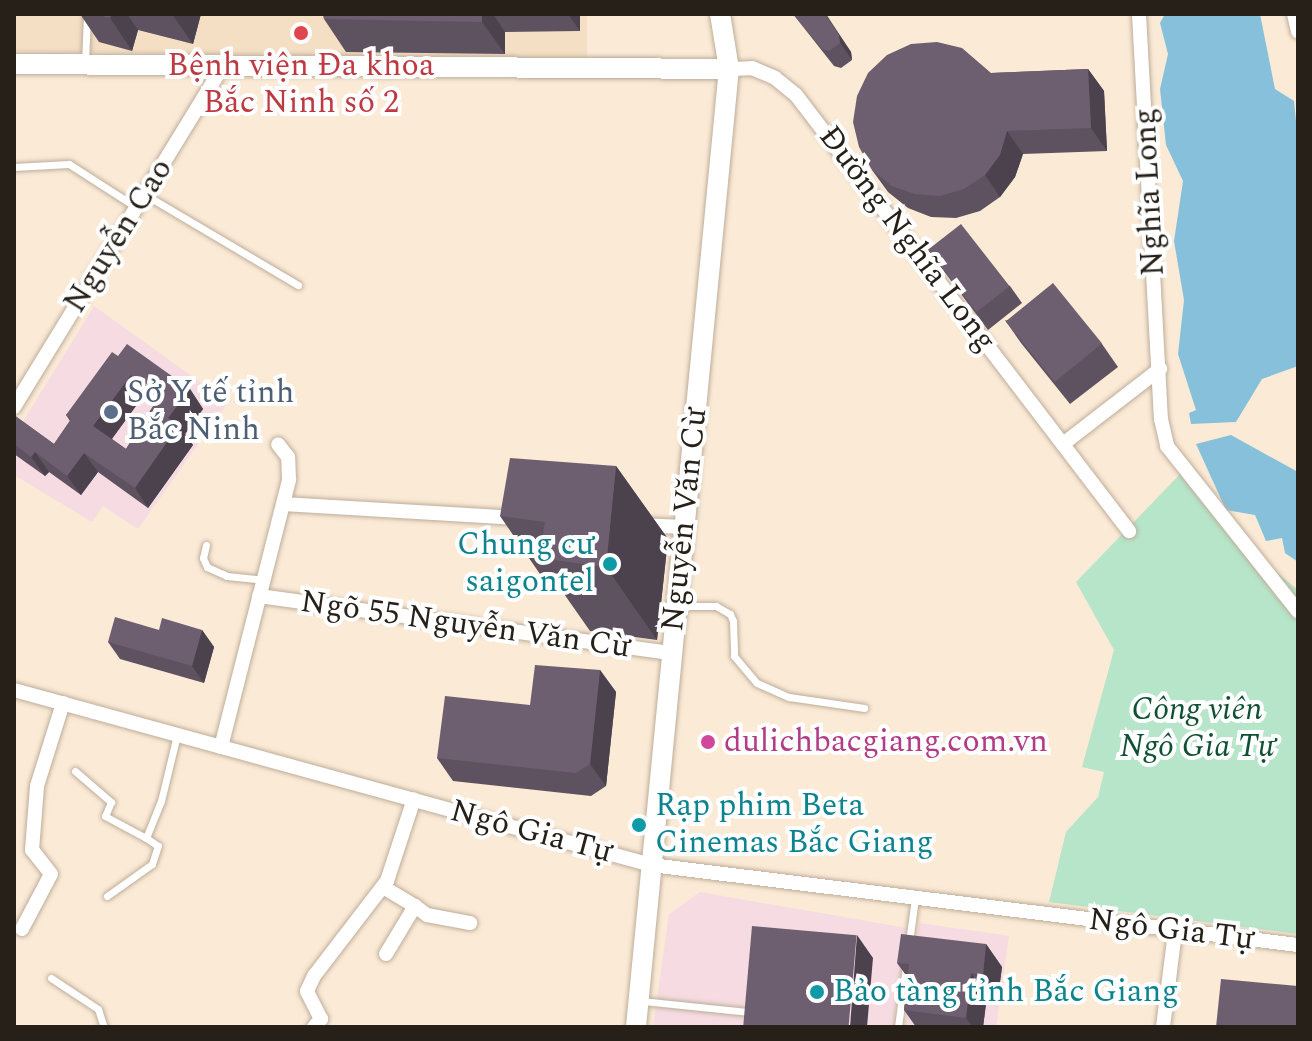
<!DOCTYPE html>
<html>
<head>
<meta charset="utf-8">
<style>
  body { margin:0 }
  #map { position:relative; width:1312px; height:1041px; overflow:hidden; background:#fbead6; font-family:Spectral,serif }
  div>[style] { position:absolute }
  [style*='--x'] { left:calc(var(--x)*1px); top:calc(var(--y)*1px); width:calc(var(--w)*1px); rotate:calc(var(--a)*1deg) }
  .commercial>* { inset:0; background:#f6dce2; transform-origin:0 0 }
  .built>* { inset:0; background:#f5dfc4 }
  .green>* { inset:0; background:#b6e5c9 }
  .water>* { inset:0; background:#86c0db }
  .roads { filter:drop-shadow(0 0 2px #bdad9a) drop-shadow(0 0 2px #bdad9a) }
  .lane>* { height:7px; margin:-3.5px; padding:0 3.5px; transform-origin:3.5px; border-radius:3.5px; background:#fff }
  .street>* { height:14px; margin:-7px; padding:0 7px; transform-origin:7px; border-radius:7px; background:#fff }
  .secondary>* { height:20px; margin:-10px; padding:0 10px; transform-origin:10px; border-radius:10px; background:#fff }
  .wall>* { inset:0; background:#5e5260 }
  .shaded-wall>* { inset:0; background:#4c424e }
  .building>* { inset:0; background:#6d5f70; transform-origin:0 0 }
  .dots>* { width:22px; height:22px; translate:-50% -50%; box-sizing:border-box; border:4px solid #fff; border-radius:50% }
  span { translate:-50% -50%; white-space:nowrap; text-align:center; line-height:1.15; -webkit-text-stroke:8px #fff; paint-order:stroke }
  .health-label { font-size:32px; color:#be3a42 }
  .street-label { font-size:32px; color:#262019 }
  .service-label { font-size:32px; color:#4e5e75 }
  .left { translate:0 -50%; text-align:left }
  .culture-label { font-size:32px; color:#0d838f }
  .right { translate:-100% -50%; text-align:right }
  .park-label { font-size:32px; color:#105133; font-style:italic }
  .hotel-label { font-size:32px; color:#b23c85 }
  .frame { position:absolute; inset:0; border:16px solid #262019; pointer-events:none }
</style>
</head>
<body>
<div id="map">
  <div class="commercial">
    <i style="clip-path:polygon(94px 306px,228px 402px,138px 529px,103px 506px,92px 522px,14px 475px,14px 436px)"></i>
    <i style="clip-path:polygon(700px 892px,907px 928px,893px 1027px,653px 1027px,669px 914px)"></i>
    <i style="left:919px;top:923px;width:91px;height:105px;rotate:8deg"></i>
  </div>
  <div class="built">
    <i style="clip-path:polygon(14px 14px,587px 14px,587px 59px,14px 51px)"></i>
  </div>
  <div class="green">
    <i style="clip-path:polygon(1184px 470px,1265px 563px,1298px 590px,1298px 934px,1049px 902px,1066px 832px,1098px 797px,1104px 772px,1082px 767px,1114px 650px,1076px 582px)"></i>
  </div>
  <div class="water">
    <i style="clip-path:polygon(1165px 14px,1260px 14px,1275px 89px,1294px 101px,1298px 142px,1298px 366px,1262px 379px,1236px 422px,1191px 424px,1189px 413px,1196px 410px,1178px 354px,1184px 300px,1174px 241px,1183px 181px,1166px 145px,1160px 89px,1168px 54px,1160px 23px)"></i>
    <i style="clip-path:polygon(1231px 435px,1298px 472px,1298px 562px,1285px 553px,1282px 538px,1266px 541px,1255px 515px,1226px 510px,1196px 444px)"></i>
  </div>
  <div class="roads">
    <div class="lane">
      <i style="--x:85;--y:64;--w:50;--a:-87.7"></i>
      <i style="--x:14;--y:167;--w:55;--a:-3.1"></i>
      <i style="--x:69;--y:164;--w:80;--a:32.7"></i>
      <i style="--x:144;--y:194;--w:179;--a:30.6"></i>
      <i style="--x:206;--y:545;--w:13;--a:103"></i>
      <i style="--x:203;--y:558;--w:10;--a:66"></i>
      <i style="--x:207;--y:567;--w:22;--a:24"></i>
      <i style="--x:227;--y:576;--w:36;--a:6"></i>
      <i style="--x:680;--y:606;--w:36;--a:0"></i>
      <i style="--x:716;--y:606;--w:16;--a:30"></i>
      <i style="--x:730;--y:614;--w:8;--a:67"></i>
      <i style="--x:733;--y:621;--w:35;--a:88"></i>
      <i style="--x:734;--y:656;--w:35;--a:50"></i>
      <i style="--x:757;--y:683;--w:35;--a:24"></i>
      <i style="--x:789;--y:697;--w:76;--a:8.3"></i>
      <i style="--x:75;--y:771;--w:48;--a:40.7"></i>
      <i style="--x:111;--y:802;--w:15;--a:113"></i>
      <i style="--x:105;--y:816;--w:47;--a:28.2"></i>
      <i style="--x:107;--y:896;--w:55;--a:-35.4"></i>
      <i style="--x:152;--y:864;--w:19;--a:-72"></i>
      <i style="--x:158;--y:846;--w:14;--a:-146"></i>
      <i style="--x:146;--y:838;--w:40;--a:-68"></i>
      <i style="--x:161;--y:801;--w:68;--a:-76.4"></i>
      <i style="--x:909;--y:942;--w:44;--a:-82.2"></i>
      <i style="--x:51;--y:978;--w:56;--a:33.4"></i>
      <i style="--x:98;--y:1009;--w:19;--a:72"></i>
      <i style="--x:642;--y:1001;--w:107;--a:5.9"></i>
      <i style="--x:898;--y:1027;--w:62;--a:-82.5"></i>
    </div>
    <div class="street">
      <i style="--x:1139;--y:14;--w:406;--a:86.9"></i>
      <i style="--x:1161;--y:419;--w:28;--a:77"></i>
      <i style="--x:1167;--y:446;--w:211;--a:51.6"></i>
      <i style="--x:1294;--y:14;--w:18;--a:77"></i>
      <i style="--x:729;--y:69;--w:23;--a:-2"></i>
      <i style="--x:752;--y:68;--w:25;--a:23"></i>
      <i style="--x:775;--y:78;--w:27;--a:39"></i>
      <i style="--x:796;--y:95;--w:549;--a:52.63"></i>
      <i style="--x:14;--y:407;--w:400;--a:-58.5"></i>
      <i style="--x:1063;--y:444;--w:123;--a:-37.7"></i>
      <i style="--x:283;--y:504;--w:235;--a:3.4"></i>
      <i style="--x:639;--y:525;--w:45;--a:2.5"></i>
      <i style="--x:259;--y:596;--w:417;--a:7.9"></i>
      <i style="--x:14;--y:690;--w:661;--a:15.36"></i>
      <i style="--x:651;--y:865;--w:652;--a:7.05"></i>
      <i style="--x:221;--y:747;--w:276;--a:-75.7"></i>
      <i style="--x:289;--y:480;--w:23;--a:-92"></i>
      <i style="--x:288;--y:457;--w:16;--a:-128"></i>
      <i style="--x:383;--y:887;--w:37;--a:31"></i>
      <i style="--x:415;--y:906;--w:56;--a:121.1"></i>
      <i style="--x:415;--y:906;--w:15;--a:37"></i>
      <i style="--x:427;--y:915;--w:44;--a:10.5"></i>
      <i style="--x:22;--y:929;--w:62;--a:-62.2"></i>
      <i style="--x:51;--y:874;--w:31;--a:-128"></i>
      <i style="--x:32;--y:850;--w:64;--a:-85.5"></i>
      <i style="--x:37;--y:786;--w:87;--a:-72.6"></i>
      <i style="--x:314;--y:1027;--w:11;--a:-49"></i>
      <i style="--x:321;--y:1019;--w:31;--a:-117"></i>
      <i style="--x:307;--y:991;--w:17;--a:-65"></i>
      <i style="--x:314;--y:976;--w:120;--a:-52.5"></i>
      <i style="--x:387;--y:881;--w:86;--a:-71.8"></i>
      <i style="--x:1163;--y:1027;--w:96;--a:-82.8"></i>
    </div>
    <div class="secondary">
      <i style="--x:14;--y:64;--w:715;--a:0.4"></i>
      <i style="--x:636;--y:1027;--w:963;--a:-84.46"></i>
      <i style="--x:729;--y:69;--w:56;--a:-99.3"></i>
    </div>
  </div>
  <div class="wall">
    <i style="clip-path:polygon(80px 14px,201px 14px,193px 44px,138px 30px,132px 51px,99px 42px)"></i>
    <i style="clip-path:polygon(323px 14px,580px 14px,580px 31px,505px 32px,505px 54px,346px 52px,324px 19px)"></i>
    <i style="clip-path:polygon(793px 14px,826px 14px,851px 52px,852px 60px,841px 68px,834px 66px)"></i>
    <i style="clip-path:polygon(1088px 69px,1104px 91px,1107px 151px,1023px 154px,1015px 177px,1000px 197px,980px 211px,956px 218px,931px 217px,908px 208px,888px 192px,872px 170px,991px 73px)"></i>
    <i style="clip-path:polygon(928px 250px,1010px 286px,1022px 303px,988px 330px)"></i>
    <i style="clip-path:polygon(1005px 320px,1102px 344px,1118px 367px,1070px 404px,1021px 343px)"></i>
    <i style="clip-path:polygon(evenodd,118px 356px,190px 389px,203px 409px,185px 434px,193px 445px,148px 508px,98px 472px,81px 495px,49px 472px,45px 476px,14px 454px,14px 415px,54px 444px,70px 421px,66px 415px,118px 356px,144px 395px,155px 403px,126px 449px,112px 439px,144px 395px)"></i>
    <i style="clip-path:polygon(616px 466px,668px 539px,657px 640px,590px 631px,562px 591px,551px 590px,500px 516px)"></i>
    <i style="clip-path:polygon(159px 630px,202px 630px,214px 647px,204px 683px,120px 659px,108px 642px)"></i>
    <i style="clip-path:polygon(600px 670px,616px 692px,606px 786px,591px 796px,453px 781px,437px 758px,530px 705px)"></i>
    <i style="clip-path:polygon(986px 944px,1002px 967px,998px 997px,987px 996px,983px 1027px,916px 1027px,904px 1010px,908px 978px,897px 963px)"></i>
  </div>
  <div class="shaded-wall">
    <i style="clip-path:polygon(111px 14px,127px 14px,138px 30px,132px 51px,110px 18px)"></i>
    <i style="clip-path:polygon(172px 14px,201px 14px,193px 44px)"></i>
    <i style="clip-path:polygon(482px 14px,493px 14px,505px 32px,505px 54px,482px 22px)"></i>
    <i style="clip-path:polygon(568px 14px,580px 14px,580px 31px)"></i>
    <i style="clip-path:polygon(825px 14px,851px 52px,852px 60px,840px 43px)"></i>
    <i style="clip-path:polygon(1088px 69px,1104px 91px,1107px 151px,1091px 128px)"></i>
    <i style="clip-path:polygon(1007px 131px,1023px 154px,1015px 177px,1000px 197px,985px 175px)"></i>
    <i style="clip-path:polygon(131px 375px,144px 395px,107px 445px,93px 426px)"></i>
    <i style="clip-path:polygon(190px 389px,203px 409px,185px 434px,193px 445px,148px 508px,135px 488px,168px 418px)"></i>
    <i style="clip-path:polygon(35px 452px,49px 472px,45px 476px,31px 457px)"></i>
    <i style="clip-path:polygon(84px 453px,98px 472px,81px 495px,67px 476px)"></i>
    <i style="clip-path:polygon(616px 466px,668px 539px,657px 640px,606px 567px)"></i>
    <i style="clip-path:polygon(202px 630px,214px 647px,204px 683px,192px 666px)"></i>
    <i style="clip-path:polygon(600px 670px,616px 692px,606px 786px,590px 764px)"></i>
    <i style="clip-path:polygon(857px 935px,873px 958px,867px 1027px,850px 1027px)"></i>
    <i style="clip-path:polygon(986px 944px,1002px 967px,998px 997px,983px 975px)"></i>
    <i style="clip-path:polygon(971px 973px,987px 996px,983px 1027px,973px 1027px,966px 1018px)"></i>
  </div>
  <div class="building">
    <i style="clip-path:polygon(93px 14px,111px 14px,110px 18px)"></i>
    <i style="clip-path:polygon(323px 14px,482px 14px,482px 22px,324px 19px)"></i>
    <i style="clip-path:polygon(793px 14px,825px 14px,839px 35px,840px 43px,829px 51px,822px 49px)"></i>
    <i style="clip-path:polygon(937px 42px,962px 48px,991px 73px,1088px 69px,1091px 128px,1007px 131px,1000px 155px,985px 175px,964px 189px,940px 196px,915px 194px,892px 186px,872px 170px,859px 147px,853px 122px,857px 96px,868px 73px,887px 55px,911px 44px)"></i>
    <i style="left:961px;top:224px;width:79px;height:42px;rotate:52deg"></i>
    <i style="left:1053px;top:283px;width:78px;height:61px;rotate:51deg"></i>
    <i style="clip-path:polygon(evenodd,127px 344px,190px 389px,168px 418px,179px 425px,135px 488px,84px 453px,67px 476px,35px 452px,31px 457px,14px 444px,14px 415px,54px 444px,71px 419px,66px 415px,112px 352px,118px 356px,127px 344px,131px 375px,160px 396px,126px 449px,93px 426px,131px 375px)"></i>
    <i style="clip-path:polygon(510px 458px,616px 466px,606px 567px,539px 558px,545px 522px,500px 516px)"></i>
    <i style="clip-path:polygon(115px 617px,159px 630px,162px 618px,202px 630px,192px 666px,108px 642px)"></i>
    <i style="clip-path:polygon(535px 665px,600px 670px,590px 764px,576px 773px,437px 758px,445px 696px,530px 705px)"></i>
    <i style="left:752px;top:926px;width:105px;height:101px;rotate:5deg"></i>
    <i style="clip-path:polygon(901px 934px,986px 944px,983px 975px,971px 973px,966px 1018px,904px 1010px,909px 964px,897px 963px)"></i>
    <i style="clip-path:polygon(1221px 979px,1298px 986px,1298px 1027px,1216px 1027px)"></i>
  </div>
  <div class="dots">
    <i style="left:301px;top:33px;background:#e0444e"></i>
    <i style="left:111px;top:412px;background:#5c6f8a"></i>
    <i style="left:610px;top:564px;background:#0f9aa8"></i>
    <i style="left:708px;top:742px;background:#d1479c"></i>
    <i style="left:639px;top:825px;background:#0f9aa8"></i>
    <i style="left:817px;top:992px;background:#0f9aa8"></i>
  </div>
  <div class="health-label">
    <span style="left:301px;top:85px">Bệnh viện Đa khoa<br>Bắc Ninh số 2</span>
  </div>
  <div class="street-label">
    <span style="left:1150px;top:192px;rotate:-93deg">Nghĩa Long</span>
    <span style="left:119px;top:236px;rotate:-58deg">Nguyễn Cao</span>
    <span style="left:907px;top:239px;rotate:53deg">Đường Nghĩa Long</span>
    <span style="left:685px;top:520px;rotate:-84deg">Nguyễn Văn Cừ</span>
    <span style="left:465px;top:625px;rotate:8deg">Ngõ 55 Nguyễn Văn Cừ</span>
    <span style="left:531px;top:832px;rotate:15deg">Ngô Gia Tự</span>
    <span style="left:1171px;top:930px;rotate:7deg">Ngô Gia Tự</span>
  </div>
  <div class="service-label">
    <span class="left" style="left:127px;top:412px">Sở Y tế tỉnh<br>Bắc Ninh</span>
  </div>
  <div class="culture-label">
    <span class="right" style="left:594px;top:564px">Chung cư<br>saigontel</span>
    <span class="left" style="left:655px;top:825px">Rạp phim Beta<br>Cinemas Bắc Giang</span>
    <span class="left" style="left:833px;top:992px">Bảo tàng tỉnh Bắc Giang</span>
  </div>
  <div class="park-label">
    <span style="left:1197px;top:729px">Công viên<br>Ngô Gia Tự</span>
  </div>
  <div class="hotel-label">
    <span class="left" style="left:724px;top:742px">dulichbacgiang.com.vn</span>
  </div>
  <div class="frame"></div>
</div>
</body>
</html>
